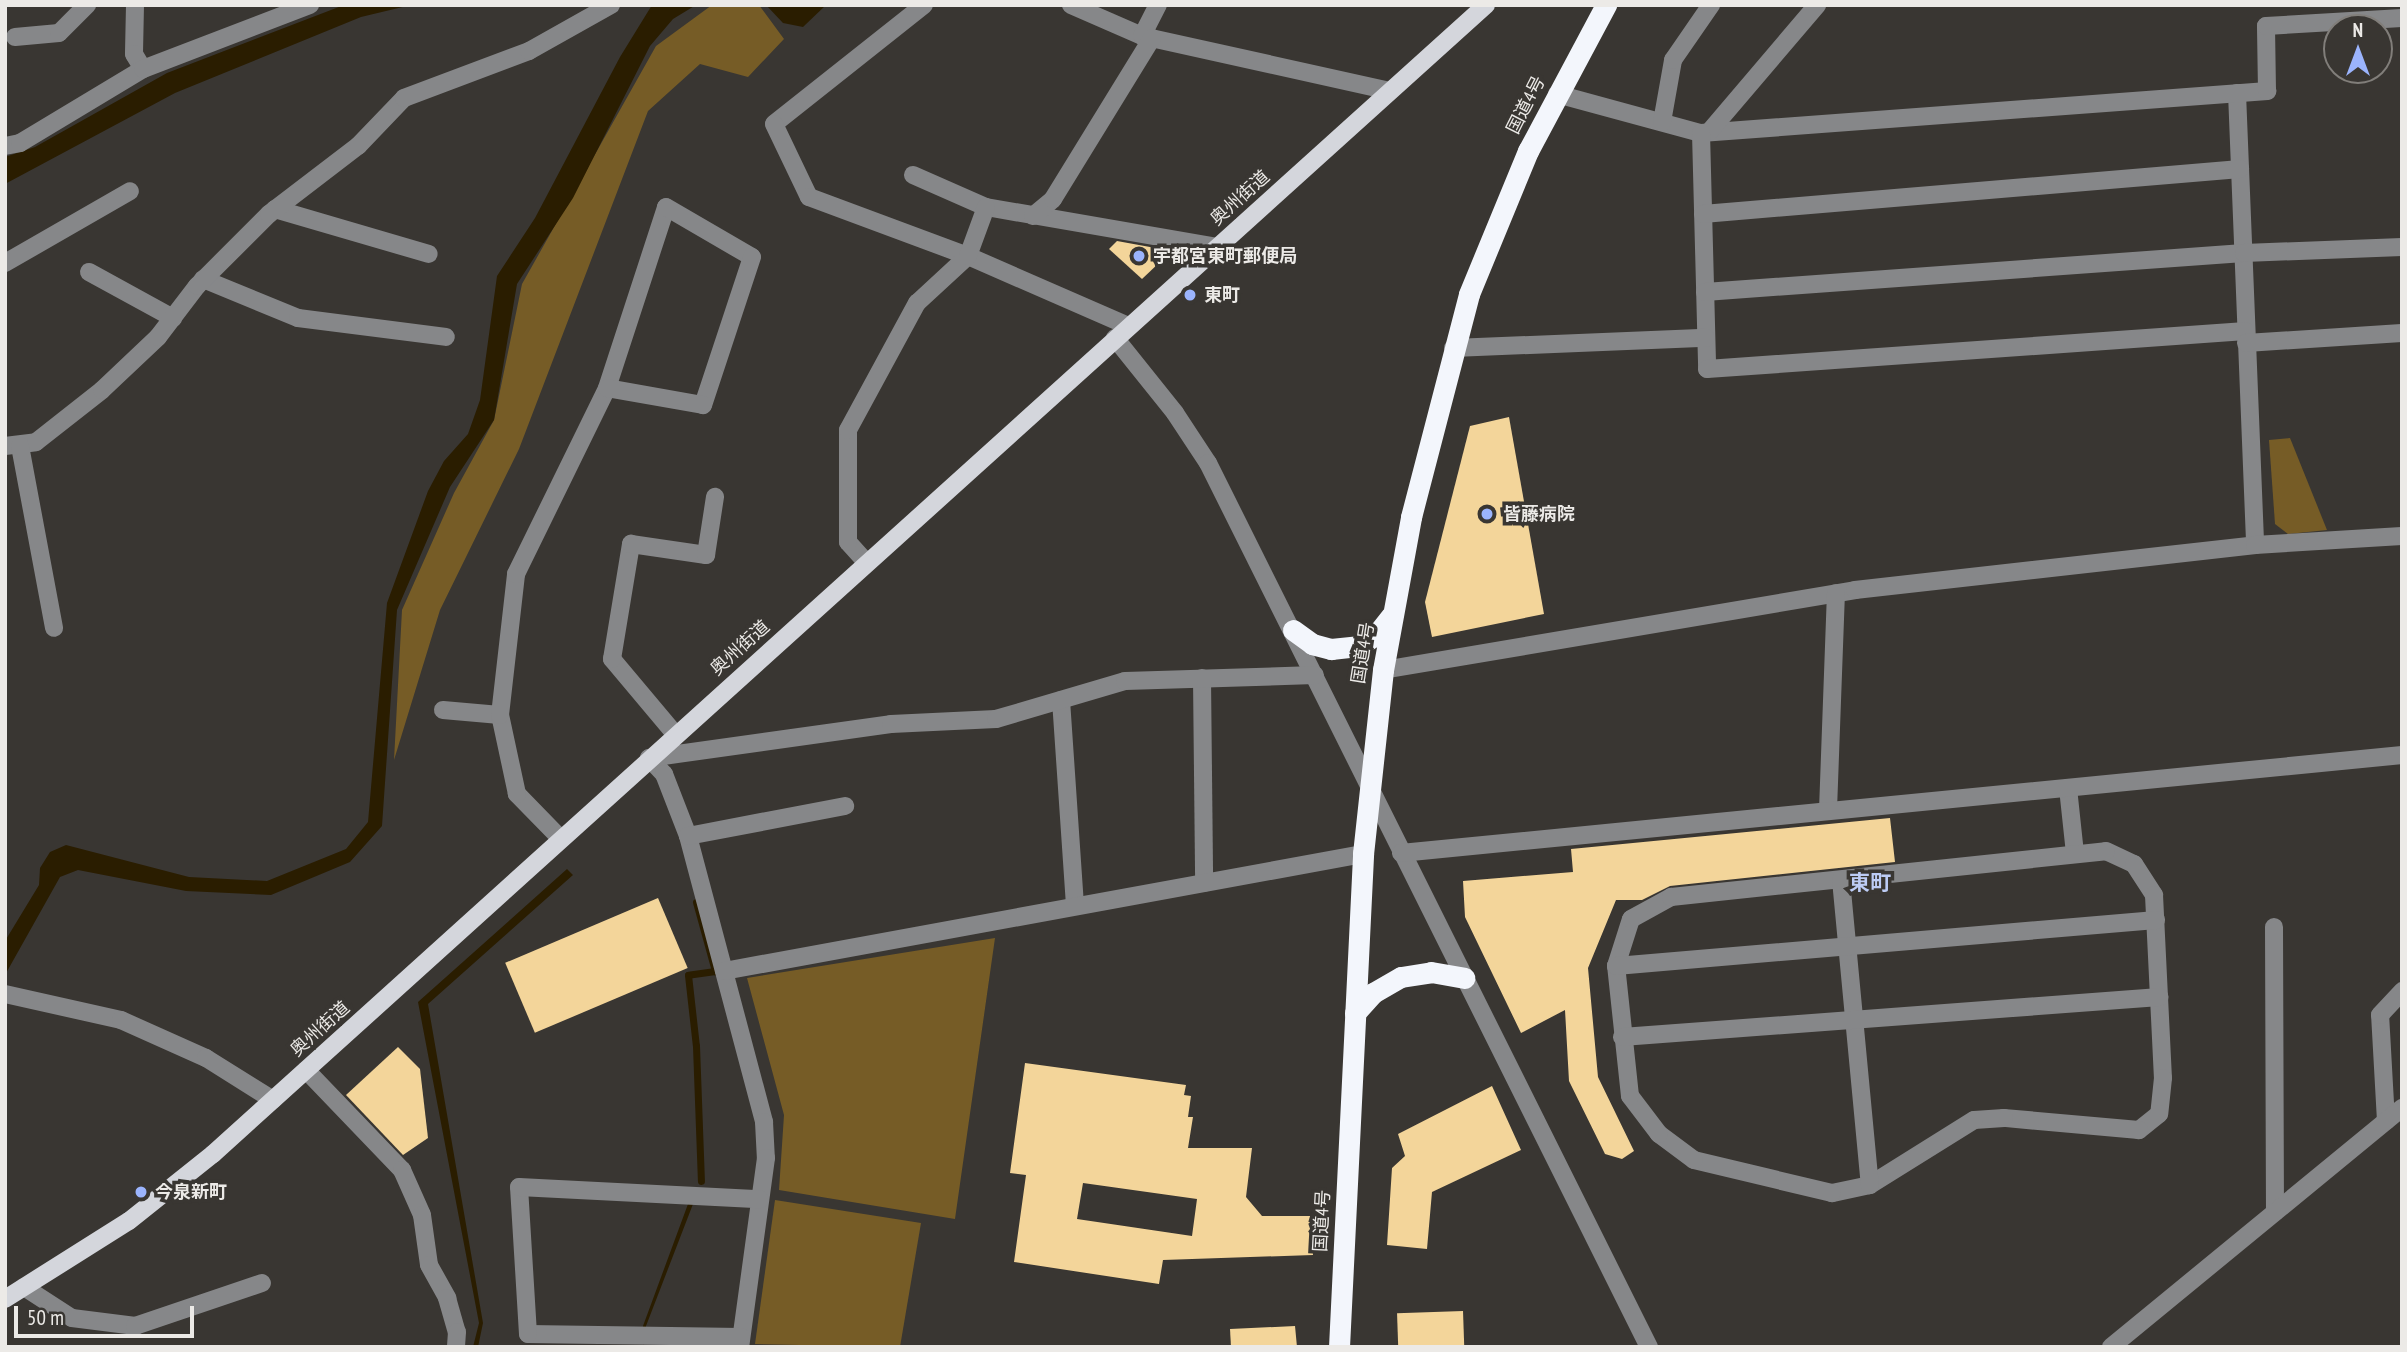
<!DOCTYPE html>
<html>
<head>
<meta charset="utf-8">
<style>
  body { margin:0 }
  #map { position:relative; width:2407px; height:1352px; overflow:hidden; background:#393632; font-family:"PT Sans Narrow","Noto Sans JP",sans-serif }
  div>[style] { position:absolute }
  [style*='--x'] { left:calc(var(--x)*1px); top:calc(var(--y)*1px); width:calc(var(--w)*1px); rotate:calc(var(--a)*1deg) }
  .green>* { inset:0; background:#765c26 }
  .water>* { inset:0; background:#2a1d00 }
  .stream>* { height:7px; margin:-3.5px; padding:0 3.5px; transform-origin:3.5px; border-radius:3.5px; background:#2a1d00 }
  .building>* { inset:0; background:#f3d59a; transform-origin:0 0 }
  .minor>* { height:18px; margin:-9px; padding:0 9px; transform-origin:9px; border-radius:9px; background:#868789 }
  .major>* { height:18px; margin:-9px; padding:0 9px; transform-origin:9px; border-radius:9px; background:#d4d6dc }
  .highway>* { height:21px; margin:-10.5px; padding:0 10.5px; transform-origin:10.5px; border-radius:10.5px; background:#f3f6fc }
  .dots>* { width:19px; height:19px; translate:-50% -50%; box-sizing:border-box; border:4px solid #393632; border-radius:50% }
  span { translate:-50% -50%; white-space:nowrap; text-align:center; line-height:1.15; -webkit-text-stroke:7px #393632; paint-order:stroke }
  .street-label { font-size:18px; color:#eceae7 }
  .poi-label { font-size:18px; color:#eceae7; font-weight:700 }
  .left { translate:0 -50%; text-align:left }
  .quarter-label { font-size:21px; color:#bdccf5; font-weight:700 }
  .frame { position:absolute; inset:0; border:7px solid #eceae7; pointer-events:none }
  .north { position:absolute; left:2323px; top:14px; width:70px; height:70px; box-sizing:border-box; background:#393632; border:2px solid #817e7a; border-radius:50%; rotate:0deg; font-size:19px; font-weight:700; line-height:28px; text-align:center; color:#eceae7 }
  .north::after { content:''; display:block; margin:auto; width:24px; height:32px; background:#9bb4fd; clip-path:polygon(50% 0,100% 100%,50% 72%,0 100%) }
  .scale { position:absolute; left:14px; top:1306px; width:180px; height:32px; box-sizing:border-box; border:4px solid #eceae7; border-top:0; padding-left:9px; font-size:21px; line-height:24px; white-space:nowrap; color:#eceae7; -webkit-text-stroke:5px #393632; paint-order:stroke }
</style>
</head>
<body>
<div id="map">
  <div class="green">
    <i style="clip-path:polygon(712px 5px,759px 5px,784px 39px,748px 77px,700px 64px,648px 111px,519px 449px,440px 610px,394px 760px,402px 610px,454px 493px,494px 420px,522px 284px,656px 46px)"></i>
    <i style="clip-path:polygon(2290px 438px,2327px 530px,2288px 534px,2275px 524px,2269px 440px)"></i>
    <i style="clip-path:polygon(995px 938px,955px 1219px,779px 1190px,784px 1115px,747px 978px)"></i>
    <i style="clip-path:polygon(775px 1200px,921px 1223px,900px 1347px,755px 1344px)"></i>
  </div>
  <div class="water">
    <i style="clip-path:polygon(344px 5px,411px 5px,361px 17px,175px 93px,5px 184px,5px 157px,35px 147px,167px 73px)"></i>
    <i style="clip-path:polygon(652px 5px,696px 5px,673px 19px,650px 46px,573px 198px,517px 284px,494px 420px,450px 487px,397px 610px,382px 826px,350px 862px,271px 895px,186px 891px,78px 870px,60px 877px,5px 975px,5px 941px,39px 885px,40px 868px,50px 852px,66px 845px,189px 877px,267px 881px,346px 849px,368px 822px,387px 603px,428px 491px,444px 461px,468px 434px,480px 400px,497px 276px,535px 218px,620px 57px)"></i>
    <i style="clip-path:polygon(766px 5px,826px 5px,803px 27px,783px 23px)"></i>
    <i style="clip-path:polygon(567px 869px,573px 875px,428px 1004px,483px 1323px,478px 1347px,473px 1347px,479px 1323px,418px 1002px)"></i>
    <i style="clip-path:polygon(688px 1204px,693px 1204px,646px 1326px,643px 1347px,643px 1326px)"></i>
  </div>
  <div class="stream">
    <i style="--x:696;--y:902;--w:72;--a:74.6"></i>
    <i style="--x:715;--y:971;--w:27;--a:172"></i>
    <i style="--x:688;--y:975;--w:71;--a:83.6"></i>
    <i style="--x:696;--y:1046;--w:135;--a:87.9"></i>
  </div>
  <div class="building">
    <i style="clip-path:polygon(1117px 241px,1161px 249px,1160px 262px,1142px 279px,1109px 249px)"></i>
    <i style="clip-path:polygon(1509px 417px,1544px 614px,1432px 637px,1425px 602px,1470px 426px)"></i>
    <i style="clip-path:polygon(1890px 818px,1895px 862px,1670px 886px,1642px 900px,1616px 900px,1588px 968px,1598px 1077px,1634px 1151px,1622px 1159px,1605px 1154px,1569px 1081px,1565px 1010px,1521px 1033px,1465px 917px,1463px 881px,1573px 872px,1571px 849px)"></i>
    <i style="left:658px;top:898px;width:76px;height:166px;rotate:67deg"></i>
    <i style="clip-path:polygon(398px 1047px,420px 1069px,428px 1138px,403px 1155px,346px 1095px)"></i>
    <i style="clip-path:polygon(evenodd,1025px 1063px,1186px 1085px,1184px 1095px,1191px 1096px,1188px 1117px,1193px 1117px,1188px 1148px,1252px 1148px,1246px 1197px,1262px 1216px,1310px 1216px,1313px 1255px,1163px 1260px,1159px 1284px,1014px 1262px,1026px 1175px,1010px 1173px,1025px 1063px,1083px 1183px,1197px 1199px,1192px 1236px,1077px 1219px,1083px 1183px)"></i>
    <i style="clip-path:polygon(1492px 1086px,1521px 1150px,1432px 1192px,1427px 1249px,1387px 1245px,1392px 1168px,1405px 1156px,1398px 1134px)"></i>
    <i style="left:1463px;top:1311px;width:36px;height:66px;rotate:88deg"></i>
    <i style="clip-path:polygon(1295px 1326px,1297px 1347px,1231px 1347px,1230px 1329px)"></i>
  </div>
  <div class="minor">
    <i style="--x:135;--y:5;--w:49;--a:91.2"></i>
    <i style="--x:134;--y:54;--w:17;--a:59"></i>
    <i style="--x:924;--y:5;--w:191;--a:141.6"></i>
    <i style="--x:774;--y:124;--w:81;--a:64.4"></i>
    <i style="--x:809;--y:197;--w:170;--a:20.4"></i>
    <i style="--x:968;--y:256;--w:175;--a:23.6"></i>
    <i style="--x:1071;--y:5;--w:77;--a:23.6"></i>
    <i style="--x:1142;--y:36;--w:254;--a:12.5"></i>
    <i style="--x:1142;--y:36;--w:35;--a:-63"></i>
    <i style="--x:15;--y:37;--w:44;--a:-5.2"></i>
    <i style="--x:59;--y:33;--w:40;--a:-45"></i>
    <i style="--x:2237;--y:93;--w:452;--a:87.7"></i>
    <i style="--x:1557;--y:94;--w:149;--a:15.2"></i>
    <i style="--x:1701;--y:133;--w:568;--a:-4.24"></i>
    <i style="--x:2267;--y:91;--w:65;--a:-90.9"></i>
    <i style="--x:2266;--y:26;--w:136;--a:-3.4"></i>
    <i style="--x:1662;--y:122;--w:63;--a:-79.9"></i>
    <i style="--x:1673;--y:60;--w:67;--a:-55.4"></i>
    <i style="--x:1709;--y:132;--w:167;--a:-49.6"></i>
    <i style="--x:1701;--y:133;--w:236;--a:88.5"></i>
    <i style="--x:1707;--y:369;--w:540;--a:-4.03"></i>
    <i style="--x:5;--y:146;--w:15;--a:-11"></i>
    <i style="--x:20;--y:143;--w:144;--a:-31"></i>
    <i style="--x:143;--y:69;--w:179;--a:-21"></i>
    <i style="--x:913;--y:175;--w:80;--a:23.7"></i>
    <i style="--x:986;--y:207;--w:234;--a:9.8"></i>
    <i style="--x:275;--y:209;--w:160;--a:16.3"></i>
    <i style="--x:1703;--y:214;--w:539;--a:-4.79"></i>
    <i style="--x:1033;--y:216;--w:26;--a:-40"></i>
    <i style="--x:1053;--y:199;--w:189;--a:-58.4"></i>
    <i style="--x:5;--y:263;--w:144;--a:-29.9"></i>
    <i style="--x:89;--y:272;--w:96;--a:28.7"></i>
    <i style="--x:203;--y:279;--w:103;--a:22.3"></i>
    <i style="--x:298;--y:318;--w:149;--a:7.3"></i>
    <i style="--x:1705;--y:292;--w:540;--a:-4.14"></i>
    <i style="--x:2244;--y:253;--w:158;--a:-2.2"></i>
    <i style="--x:1115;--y:338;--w:96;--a:51.3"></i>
    <i style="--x:1175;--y:413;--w:60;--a:56.6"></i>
    <i style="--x:1208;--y:463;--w:988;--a:63.49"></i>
    <i style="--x:2246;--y:343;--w:156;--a:-3.7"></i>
    <i style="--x:1453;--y:348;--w:253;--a:-2.3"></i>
    <i style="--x:5;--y:446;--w:31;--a:-7"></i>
    <i style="--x:36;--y:442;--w:84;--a:-38.2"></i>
    <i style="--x:102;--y:390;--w:77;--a:-43.4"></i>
    <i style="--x:158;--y:337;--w:64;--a:-52.6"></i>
    <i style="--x:197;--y:286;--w:102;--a:-45"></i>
    <i style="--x:269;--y:214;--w:112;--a:-37.4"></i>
    <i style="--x:358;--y:146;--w:66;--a:-46.2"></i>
    <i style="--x:404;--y:98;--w:134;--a:-20.6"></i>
    <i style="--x:529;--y:51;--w:94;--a:-29.3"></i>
    <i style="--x:20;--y:446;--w:185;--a:79.4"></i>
    <i style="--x:866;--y:562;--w:27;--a:-132"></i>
    <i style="--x:848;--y:542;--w:112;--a:-90"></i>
    <i style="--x:848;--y:430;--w:145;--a:-61.5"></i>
    <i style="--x:917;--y:303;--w:69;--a:-42.7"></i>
    <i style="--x:968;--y:256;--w:52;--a:-69.8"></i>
    <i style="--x:1383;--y:670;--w:479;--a:-9.6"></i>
    <i style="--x:1855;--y:590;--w:403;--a:-6.4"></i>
    <i style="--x:2255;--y:545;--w:147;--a:-3.5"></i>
    <i style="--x:1202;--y:678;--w:205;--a:89.4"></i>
    <i style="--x:1061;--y:700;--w:206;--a:86.1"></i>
    <i style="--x:443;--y:710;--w:57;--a:5"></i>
    <i style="--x:675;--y:734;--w:98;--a:-130"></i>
    <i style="--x:612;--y:659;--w:117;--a:-80.6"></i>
    <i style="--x:631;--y:544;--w:76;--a:8.3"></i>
    <i style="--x:706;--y:555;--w:59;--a:-81.2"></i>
    <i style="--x:649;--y:758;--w:244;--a:-8"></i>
    <i style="--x:891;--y:724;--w:105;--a:-2.7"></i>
    <i style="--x:996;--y:719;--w:134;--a:-16.4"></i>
    <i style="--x:1125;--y:681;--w:190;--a:-1.8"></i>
    <i style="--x:649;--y:758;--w:22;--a:47"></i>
    <i style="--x:664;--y:774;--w:66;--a:68.8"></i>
    <i style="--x:688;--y:836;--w:296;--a:75.1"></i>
    <i style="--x:764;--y:1122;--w:36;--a:87"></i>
    <i style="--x:766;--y:1158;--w:191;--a:97.8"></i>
    <i style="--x:2068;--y:788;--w:66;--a:83.9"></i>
    <i style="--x:1828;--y:810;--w:217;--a:-87.9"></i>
    <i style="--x:688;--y:836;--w:160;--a:-10.8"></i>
    <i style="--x:560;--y:838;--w:62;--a:-134.3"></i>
    <i style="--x:517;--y:794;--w:81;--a:-102.1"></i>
    <i style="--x:500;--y:715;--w:142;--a:-83.5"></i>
    <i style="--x:516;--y:574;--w:207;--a:-63.9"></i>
    <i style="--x:607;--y:388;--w:190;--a:-71.9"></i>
    <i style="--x:666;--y:207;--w:99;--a:30.2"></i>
    <i style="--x:752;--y:257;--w:156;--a:108.3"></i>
    <i style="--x:703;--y:405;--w:97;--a:-170"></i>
    <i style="--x:2106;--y:851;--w:31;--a:25"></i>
    <i style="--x:2134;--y:864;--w:37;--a:57"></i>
    <i style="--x:2154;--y:895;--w:183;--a:87.2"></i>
    <i style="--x:2163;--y:1078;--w:36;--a:96"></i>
    <i style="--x:2159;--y:1114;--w:26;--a:141"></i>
    <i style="--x:2139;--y:1130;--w:136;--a:-174.9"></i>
    <i style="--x:2004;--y:1118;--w:30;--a:176"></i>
    <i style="--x:1974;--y:1120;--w:123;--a:148"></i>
    <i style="--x:1870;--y:1185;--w:39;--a:168"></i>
    <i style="--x:1832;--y:1193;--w:142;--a:-166.6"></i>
    <i style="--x:1694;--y:1160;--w:44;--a:-143.4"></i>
    <i style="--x:1659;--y:1134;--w:48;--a:-127.3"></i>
    <i style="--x:1630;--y:1096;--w:131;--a:-96.1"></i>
    <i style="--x:1616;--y:966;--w:49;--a:-72.3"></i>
    <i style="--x:1631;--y:919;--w:46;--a:-28.8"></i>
    <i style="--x:1671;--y:897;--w:437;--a:-6"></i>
    <i style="--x:1401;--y:853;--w:1006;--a:-5.59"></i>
    <i style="--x:1841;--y:880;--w:306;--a:84.6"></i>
    <i style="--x:2274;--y:927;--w:285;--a:89.8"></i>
    <i style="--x:1616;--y:966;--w:542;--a:-4.87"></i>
    <i style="--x:724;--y:971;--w:650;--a:-10.38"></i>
    <i style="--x:5;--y:994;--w:119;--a:12.6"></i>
    <i style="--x:121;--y:1020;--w:93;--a:24.1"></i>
    <i style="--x:206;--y:1058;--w:79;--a:32.1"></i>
    <i style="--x:1622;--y:1037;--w:539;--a:-4.25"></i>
    <i style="--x:306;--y:1070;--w:139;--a:46.2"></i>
    <i style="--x:402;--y:1170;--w:49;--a:66"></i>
    <i style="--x:422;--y:1215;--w:50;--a:82"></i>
    <i style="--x:429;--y:1265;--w:38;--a:61"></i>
    <i style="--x:447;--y:1298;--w:35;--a:74"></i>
    <i style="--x:457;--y:1332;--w:15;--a:94"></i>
    <i style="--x:2386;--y:1121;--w:106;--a:-93.2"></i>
    <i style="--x:2380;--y:1015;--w:33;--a:-47"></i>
    <i style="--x:24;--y:1287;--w:57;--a:32.9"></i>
    <i style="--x:72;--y:1318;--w:64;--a:7.2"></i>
    <i style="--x:135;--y:1326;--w:134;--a:-18.7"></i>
    <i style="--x:741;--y:1337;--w:213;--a:-179.2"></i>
    <i style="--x:528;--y:1334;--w:147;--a:-93.5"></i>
    <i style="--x:519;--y:1187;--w:241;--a:2.9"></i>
    <i style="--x:2111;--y:1347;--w:377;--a:-39.4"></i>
  </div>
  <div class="major">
    <i style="--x:5;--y:1299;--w:146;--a:-32.2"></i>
    <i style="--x:129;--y:1221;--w:107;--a:-38.6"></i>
    <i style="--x:213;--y:1154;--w:1715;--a:-42.07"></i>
  </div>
  <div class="highway">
    <i style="--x:1293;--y:630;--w:24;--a:36"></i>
    <i style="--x:1312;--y:644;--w:20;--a:15"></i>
    <i style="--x:1331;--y:649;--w:27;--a:-6"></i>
    <i style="--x:1358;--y:646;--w:22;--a:-32"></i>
    <i style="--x:1377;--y:634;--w:23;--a:-52"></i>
    <i style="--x:1355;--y:1013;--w:27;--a:-48"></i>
    <i style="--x:1373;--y:993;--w:32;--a:-30"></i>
    <i style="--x:1401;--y:977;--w:30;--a:-9"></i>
    <i style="--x:1431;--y:972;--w:34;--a:10"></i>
    <i style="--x:1339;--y:1347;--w:494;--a:-87.2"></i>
    <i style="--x:1363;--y:854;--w:185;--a:-83.8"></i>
    <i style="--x:1383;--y:670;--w:156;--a:-79.6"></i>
    <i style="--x:1411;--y:517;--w:230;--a:-75.4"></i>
    <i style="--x:1469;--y:294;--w:155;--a:-67.6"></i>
    <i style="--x:1528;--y:151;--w:166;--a:-61.9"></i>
  </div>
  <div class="dots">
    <i style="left:1139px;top:256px;background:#9bb4fd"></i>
    <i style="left:1190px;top:295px;background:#9bb4fd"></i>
    <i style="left:1487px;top:514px;background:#9bb4fd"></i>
    <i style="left:141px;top:1192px;background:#9bb4fd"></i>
  </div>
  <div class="street-label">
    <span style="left:1526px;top:105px;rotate:-63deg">国道4号</span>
    <span style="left:1240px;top:198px;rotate:-42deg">奥州街道</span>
    <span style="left:740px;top:648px;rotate:-42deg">奥州街道</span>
    <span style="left:1363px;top:653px;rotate:-81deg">国道4号</span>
    <span style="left:320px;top:1029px;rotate:-42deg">奥州街道</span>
    <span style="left:1322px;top:1221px;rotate:-87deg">国道4号</span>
  </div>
  <div class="poi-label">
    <span class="left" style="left:1153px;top:256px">宇都宮東町郵便局</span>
    <span class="left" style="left:1204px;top:295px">東町</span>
    <span class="left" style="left:1503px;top:514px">皆藤病院</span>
    <span class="left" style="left:155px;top:1192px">今泉新町</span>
  </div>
  <div class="quarter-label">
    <span style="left:1870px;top:883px">東町</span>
  </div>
  <div class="frame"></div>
  <div class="north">N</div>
  <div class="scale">50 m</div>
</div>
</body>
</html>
